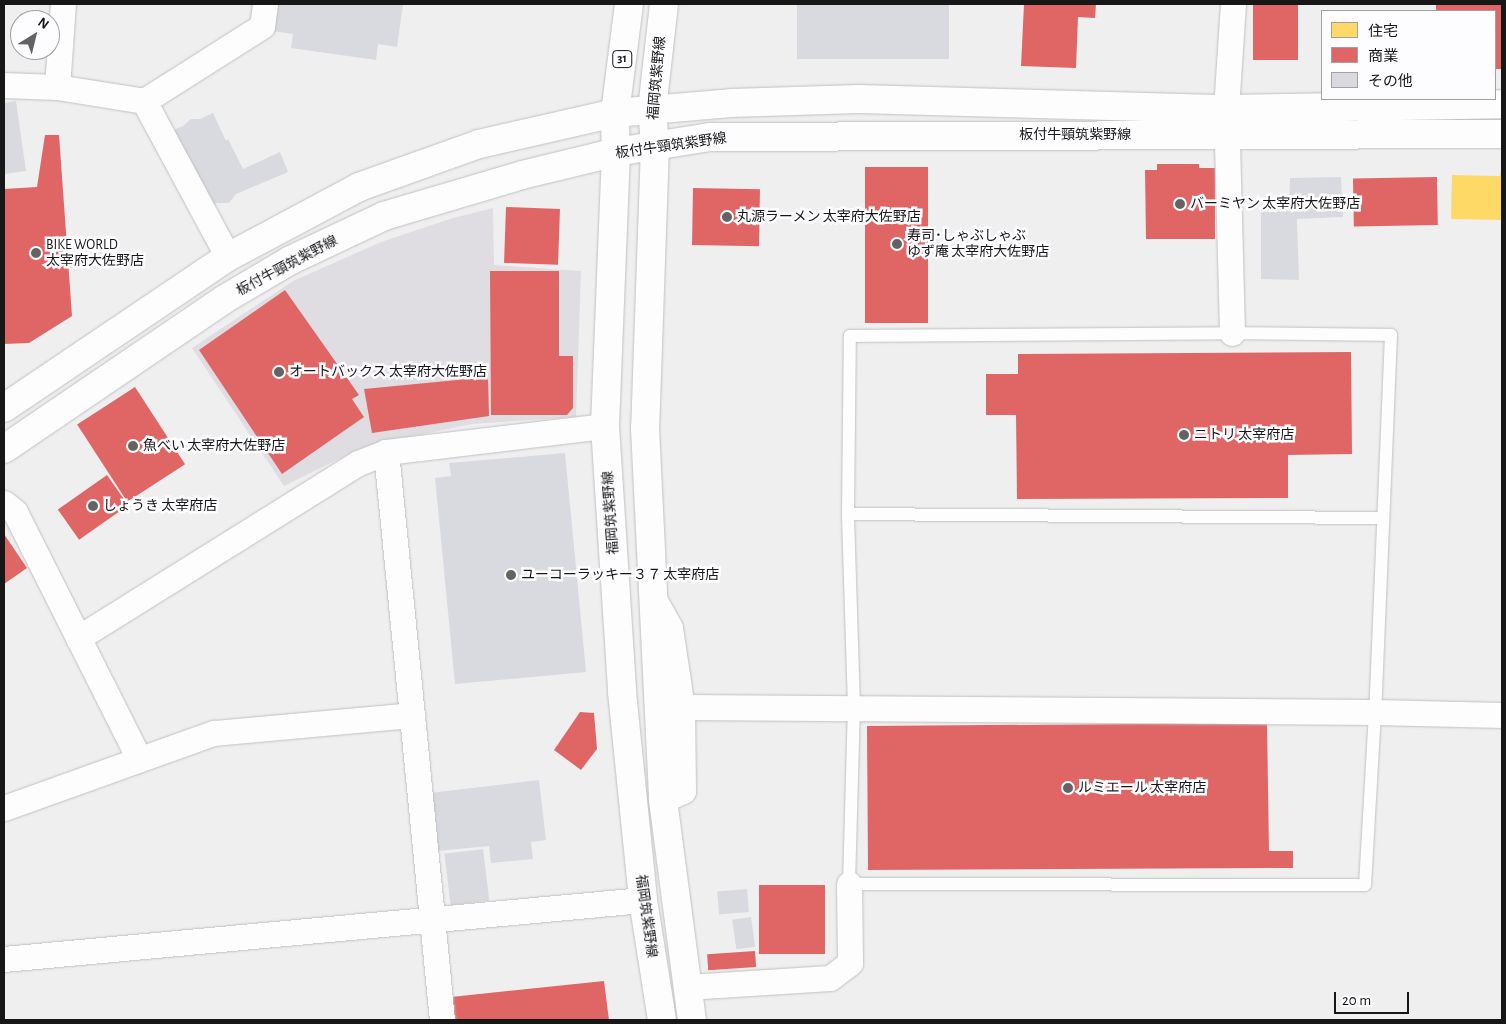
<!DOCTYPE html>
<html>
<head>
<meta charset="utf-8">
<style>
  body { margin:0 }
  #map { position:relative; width:1506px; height:1024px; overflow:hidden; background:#f0eff0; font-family:"Alegreya Sans","Noto Sans JP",sans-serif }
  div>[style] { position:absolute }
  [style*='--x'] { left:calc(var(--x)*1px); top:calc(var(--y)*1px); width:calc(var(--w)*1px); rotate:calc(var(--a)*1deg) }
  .built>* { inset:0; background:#e0dde2 }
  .homes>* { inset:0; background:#ffd966 }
  .shops>* { inset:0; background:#e06666; transform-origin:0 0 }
  .building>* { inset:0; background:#d9d9e0; transform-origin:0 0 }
  .roads { filter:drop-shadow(0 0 1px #c1c0c1) drop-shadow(0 0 1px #c1c0c1) }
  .lane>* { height:12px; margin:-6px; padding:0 6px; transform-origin:6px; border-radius:6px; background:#fdfdfd }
  .street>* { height:25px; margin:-12.5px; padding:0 12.5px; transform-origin:12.5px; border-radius:12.5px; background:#fdfdfd }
  .secondary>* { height:28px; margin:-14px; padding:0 14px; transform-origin:14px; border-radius:14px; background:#fdfdfd }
  .primary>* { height:28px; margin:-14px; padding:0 14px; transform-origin:14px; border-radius:14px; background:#fdfdfd }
  .dots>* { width:14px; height:14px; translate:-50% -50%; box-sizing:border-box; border:2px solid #fdfcff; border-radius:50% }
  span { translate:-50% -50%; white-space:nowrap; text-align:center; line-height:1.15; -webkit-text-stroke:5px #fdfcff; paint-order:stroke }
  .shield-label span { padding:1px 4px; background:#fdfcff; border:1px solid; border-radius:4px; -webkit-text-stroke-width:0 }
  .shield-label { font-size:12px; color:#181718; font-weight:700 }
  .street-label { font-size:14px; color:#181718 }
  .poi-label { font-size:14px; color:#181718 }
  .left { translate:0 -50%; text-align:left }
  .frame { position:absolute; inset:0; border:5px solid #181718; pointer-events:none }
  .legend { position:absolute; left:1321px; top:10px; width:175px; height:90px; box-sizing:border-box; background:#fdfcff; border:1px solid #a1a0a3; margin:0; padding:6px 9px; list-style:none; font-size:15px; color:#181718 }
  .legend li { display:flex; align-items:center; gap:10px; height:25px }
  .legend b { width:25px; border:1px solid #a1a0a3 }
  .north { position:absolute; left:10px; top:10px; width:50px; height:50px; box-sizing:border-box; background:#fdfcff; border:1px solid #a1a0a3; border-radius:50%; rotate:36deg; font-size:14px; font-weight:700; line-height:20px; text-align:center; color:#181718 }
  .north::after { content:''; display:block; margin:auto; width:18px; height:22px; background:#646364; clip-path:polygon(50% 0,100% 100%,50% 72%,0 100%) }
  .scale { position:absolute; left:1334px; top:992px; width:75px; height:22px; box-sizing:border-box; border:2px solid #181718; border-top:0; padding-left:6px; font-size:15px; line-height:18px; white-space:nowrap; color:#181718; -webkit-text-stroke:4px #fdfcff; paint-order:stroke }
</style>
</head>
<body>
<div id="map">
  <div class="built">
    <i style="clip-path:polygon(493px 208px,494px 265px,581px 271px,576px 417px,472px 424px,400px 439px,355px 451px,284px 486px,192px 348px,293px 281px,381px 242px,453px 218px)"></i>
  </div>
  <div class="homes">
    <i style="clip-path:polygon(1501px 169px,1502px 220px,1451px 219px,1452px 175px,1500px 176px)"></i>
  </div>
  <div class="shops">
    <i style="clip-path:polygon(1024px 4px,1096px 4px,1095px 18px,1078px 17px,1076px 68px,1021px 66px)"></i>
    <i style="left:1253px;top:4px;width:45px;height:56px"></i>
    <i style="clip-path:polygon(1436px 4px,1502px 4px,1502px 69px,1495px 69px,1495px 11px,1436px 11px)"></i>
    <i style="clip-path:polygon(45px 135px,59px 135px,72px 316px,29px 343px,4px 344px,4px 189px,37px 187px)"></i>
    <i style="clip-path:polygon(1157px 164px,1199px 164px,1199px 168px,1215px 168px,1215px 239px,1146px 239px,1145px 170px,1157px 170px)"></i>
    <i style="left:865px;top:167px;width:63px;height:156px"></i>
    <i style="left:1437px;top:177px;width:48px;height:84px;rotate:89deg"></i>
    <i style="left:693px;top:188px;width:67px;height:57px;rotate:1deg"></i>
    <i style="left:506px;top:207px;width:54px;height:56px;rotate:2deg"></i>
    <i style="clip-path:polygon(490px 271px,559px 271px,559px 356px,573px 356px,573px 408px,567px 415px,491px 415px)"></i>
    <i style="clip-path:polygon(285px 290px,359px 395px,352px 399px,364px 417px,282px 474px,199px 350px)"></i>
    <i style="clip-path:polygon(1351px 352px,1352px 454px,1288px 455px,1288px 498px,1017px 499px,1016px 415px,986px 415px,986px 374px,1018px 374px,1018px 354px)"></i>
    <i style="clip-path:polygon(488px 377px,489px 416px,372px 433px,364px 389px)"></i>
    <i style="left:135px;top:387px;width:92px;height:69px;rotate:57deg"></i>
    <i style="left:107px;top:475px;width:37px;height:60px;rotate:55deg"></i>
    <i style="clip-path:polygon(4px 534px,27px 568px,4px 584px)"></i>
    <i style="clip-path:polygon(580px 712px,594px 713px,597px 749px,581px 770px,554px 750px)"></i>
    <i style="clip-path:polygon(1267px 723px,1269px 851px,1293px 851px,1293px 868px,868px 870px,867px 726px)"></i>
    <i style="left:759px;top:885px;width:66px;height:69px"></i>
    <i style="left:755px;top:951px;width:16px;height:48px;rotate:86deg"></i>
    <i style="clip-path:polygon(604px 981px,609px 1020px,453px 1020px,451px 997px)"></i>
  </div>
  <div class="building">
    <i style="clip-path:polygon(276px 4px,403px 4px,397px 47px,378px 44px,376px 60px,291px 48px,293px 34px,272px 31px)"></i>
    <i style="left:797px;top:4px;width:152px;height:55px"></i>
    <i style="clip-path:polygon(16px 101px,26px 171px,4px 174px,4px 103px)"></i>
    <i style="clip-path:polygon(213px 113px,226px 141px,228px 139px,243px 169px,280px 152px,288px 172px,236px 194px,229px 203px,217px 203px,208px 207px,173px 130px,183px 126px,191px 119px,200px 119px)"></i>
    <i style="clip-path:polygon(1341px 177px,1343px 217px,1297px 219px,1299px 280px,1261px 279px,1261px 212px,1289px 211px,1290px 178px)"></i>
    <i style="clip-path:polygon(565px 453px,586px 672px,455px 684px,435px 478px,451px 476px,449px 463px)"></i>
    <i style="clip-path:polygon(539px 780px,546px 840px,531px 842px,533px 859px,491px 863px,489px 846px,437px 851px,430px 793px)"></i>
    <i style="left:483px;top:849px;width:52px;height:39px;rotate:83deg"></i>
    <i style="left:747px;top:889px;width:23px;height:30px;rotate:85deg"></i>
    <i style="left:751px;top:917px;width:30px;height:19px;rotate:82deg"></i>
  </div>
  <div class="roads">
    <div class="lane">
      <i style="--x:1232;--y:333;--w:159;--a:0.7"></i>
      <i style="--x:1391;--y:335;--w:377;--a:92.4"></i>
      <i style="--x:1375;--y:712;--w:173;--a:93.3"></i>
      <i style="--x:1365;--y:885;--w:516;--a:-179.89"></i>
      <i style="--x:849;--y:884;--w:177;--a:-88.4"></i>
      <i style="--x:854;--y:707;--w:193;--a:-91.8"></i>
      <i style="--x:848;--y:514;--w:178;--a:-89.4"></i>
      <i style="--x:850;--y:336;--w:382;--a:-0.4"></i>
      <i style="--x:848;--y:514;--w:534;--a:0.43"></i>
    </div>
    <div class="street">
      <i style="--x:4;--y:85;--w:53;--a:2.2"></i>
      <i style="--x:57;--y:87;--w:88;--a:9.1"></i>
      <i style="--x:144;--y:101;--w:140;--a:-32.4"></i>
      <i style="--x:262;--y:26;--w:22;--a:-82"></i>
      <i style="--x:57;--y:87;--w:83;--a:-85.9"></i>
      <i style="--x:144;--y:101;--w:177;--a:61.7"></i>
      <i style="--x:1232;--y:333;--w:224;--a:-91.5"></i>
      <i style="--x:1226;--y:109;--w:105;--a:-86.2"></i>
      <i style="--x:386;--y:452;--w:571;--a:84.37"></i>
      <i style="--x:4;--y:503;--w:14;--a:39"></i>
      <i style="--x:15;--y:512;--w:276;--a:63.3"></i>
      <i style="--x:653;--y:597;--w:35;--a:61"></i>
      <i style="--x:670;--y:628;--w:80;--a:81.4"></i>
      <i style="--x:682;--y:707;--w:84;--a:89.3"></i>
      <i style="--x:683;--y:791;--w:22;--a:156"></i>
      <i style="--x:78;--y:638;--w:330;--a:-32"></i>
      <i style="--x:358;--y:463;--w:30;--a:-21"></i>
      <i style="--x:386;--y:452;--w:221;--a:-6.8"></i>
      <i style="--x:682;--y:707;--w:693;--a:0.41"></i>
      <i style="--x:1375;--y:712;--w:127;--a:1.4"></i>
      <i style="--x:4;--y:808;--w:223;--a:-19.7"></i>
      <i style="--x:214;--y:733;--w:199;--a:-5.2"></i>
      <i style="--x:4;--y:959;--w:642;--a:-5.28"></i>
      <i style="--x:687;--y:987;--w:143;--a:-3.6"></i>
      <i style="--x:830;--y:978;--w:25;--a:-37"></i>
      <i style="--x:850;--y:963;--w:79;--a:-90.7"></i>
    </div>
    <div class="secondary">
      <i style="--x:4;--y:408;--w:270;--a:-34"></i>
      <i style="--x:228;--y:257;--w:149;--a:-28.1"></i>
      <i style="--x:359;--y:187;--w:127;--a:-19.7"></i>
      <i style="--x:479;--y:144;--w:139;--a:-12.8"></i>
      <i style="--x:615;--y:113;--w:116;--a:-4.9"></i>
      <i style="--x:731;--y:103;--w:128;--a:-1.8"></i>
      <i style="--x:859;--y:99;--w:367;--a:1.6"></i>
      <i style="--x:1226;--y:109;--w:276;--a:-1"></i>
      <i style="--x:4;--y:449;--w:265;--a:-34.2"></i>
      <i style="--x:223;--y:300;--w:79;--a:-30.5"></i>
      <i style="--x:291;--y:260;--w:103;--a:-25.3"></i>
      <i style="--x:384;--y:216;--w:144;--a:-16.5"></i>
      <i style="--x:522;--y:175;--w:97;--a:-13.7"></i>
      <i style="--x:616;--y:152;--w:95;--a:-9.1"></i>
      <i style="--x:710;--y:137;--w:792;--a:-0.22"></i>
    </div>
    <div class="primary">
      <i style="--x:629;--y:4;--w:110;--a:97.3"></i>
      <i style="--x:615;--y:113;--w:39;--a:89"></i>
      <i style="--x:616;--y:152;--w:274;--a:92.3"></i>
      <i style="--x:605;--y:426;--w:267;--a:86.3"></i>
      <i style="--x:622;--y:692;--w:209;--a:84.2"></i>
      <i style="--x:643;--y:900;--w:121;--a:81"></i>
      <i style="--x:664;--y:4;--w:107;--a:96.5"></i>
      <i style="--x:652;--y:110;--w:36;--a:85"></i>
      <i style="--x:655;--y:146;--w:282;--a:92"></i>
      <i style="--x:645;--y:428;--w:372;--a:87.2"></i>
      <i style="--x:663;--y:800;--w:222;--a:82.5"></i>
    </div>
  </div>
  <div class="dots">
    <i style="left:1180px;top:204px;background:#646364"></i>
    <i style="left:727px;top:217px;background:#646364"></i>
    <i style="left:897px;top:244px;background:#646364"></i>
    <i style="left:36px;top:253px;background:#646364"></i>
    <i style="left:279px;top:372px;background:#646364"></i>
    <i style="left:1184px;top:435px;background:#646364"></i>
    <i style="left:133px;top:446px;background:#646364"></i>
    <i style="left:93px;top:506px;background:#646364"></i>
    <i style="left:511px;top:575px;background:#646364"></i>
    <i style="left:1068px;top:788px;background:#646364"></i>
  </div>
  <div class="shield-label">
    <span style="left:622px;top:59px">31</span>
  </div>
  <div class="street-label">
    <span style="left:657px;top:78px;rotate:-85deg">福岡筑紫野線</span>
    <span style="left:1075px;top:135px">板付牛頸筑紫野線</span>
    <span style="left:671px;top:146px;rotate:-8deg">板付牛頸筑紫野線</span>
    <span style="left:287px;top:266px;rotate:-28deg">板付牛頸筑紫野線</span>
    <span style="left:611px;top:513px;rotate:-94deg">福岡筑紫野線</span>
    <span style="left:646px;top:916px;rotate:82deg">福岡筑紫野線</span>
  </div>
  <div class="poi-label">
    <span class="left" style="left:1190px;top:204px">バーミヤン 太宰府大佐野店</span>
    <span class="left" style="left:737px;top:217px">丸源ラーメン 太宰府大佐野店</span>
    <span class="left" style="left:907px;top:244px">寿司･しゃぶしゃぶ<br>ゆず庵 太宰府大佐野店</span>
    <span class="left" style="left:46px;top:253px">BIKE WORLD<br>太宰府大佐野店</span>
    <span class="left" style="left:289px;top:372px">オートバックス 太宰府大佐野店</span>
    <span class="left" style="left:1194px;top:435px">ニトリ 太宰府店</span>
    <span class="left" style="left:143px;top:446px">魚べい 太宰府大佐野店</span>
    <span class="left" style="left:103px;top:506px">しょうき 太宰府店</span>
    <span class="left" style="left:521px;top:575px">ユーコーラッキー３７ 太宰府店</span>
    <span class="left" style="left:1078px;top:788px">ルミエール 太宰府店</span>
  </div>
  <div class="frame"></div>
  <ul class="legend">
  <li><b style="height:14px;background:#ffd966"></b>住宅</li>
  <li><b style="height:14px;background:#e06666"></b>商業</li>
  <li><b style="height:14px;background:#d9d9e0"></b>その他</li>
  </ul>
  <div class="north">N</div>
  <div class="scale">20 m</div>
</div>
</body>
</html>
